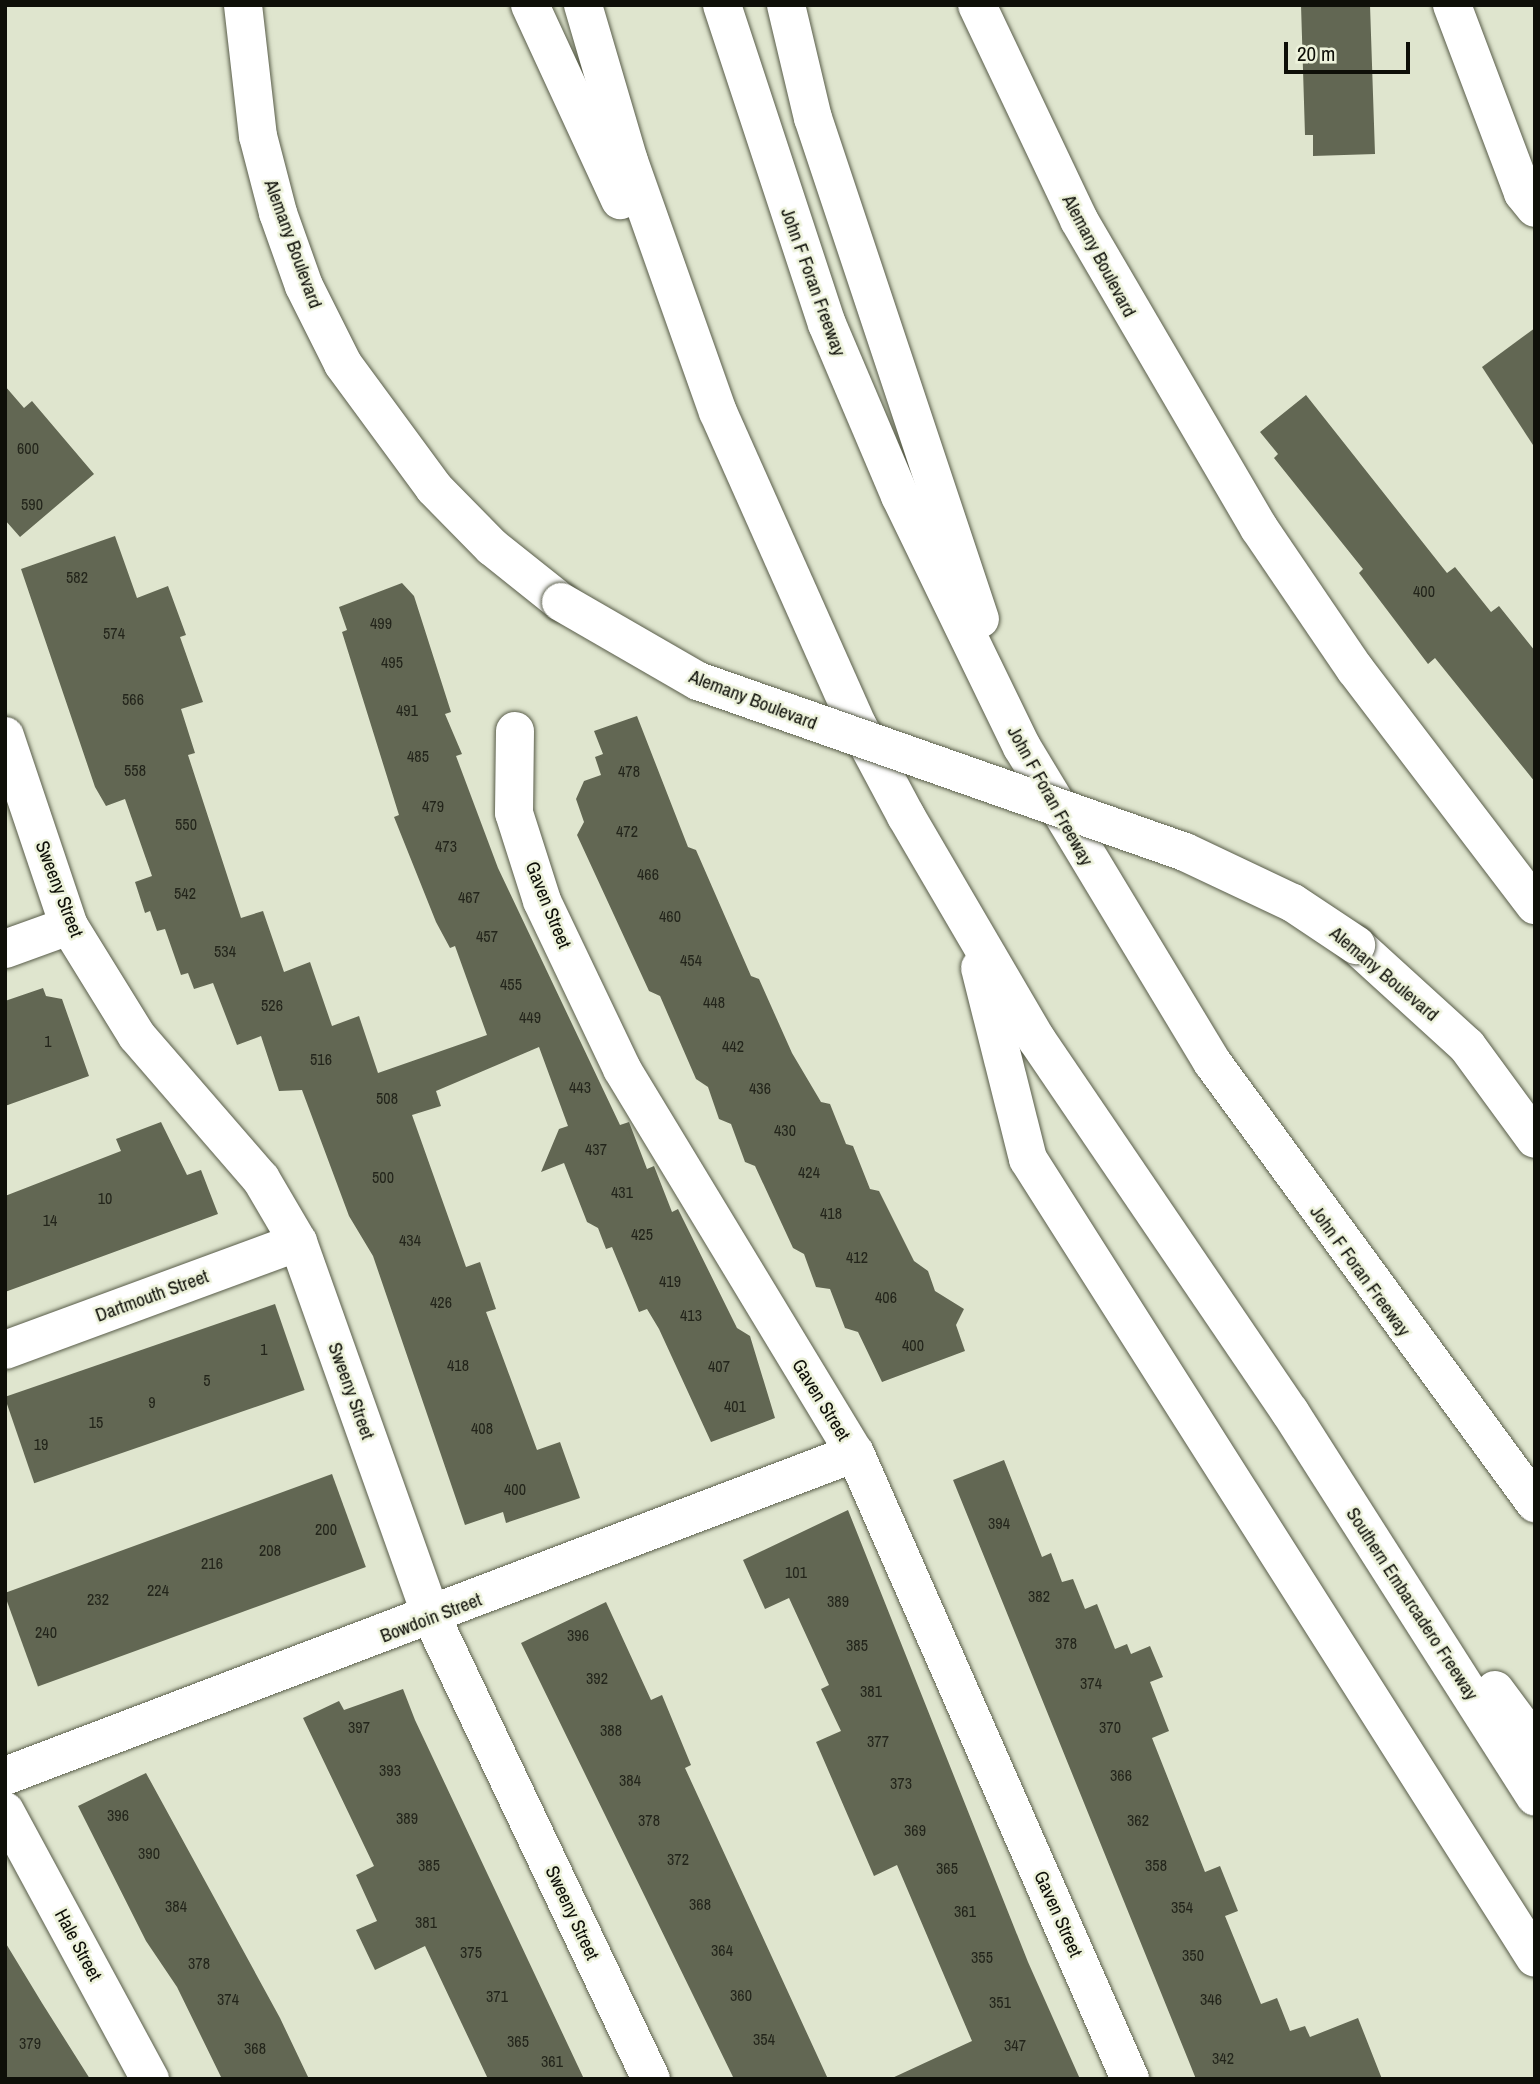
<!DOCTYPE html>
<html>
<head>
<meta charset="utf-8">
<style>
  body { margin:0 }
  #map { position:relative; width:1540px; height:2084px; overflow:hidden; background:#dfe5ce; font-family:"Archivo Narrow",sans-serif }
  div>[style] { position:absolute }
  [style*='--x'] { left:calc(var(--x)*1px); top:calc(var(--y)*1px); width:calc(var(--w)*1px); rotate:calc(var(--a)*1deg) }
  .building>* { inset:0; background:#626753; transform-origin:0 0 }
  .roads { filter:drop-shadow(0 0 2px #595d4a) drop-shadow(0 0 2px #595d4a) }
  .minor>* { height:38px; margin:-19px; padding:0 19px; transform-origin:19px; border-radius:19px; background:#fff }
  .major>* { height:38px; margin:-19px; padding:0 19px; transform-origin:19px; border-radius:19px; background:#fff }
  .highway>* { height:38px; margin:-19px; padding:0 19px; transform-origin:19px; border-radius:19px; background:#fff }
  .bridges { filter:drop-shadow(0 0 2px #595d4a) drop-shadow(0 0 2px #595d4a) }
  .major-bridge>* { height:38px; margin:-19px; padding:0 19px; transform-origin:19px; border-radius:19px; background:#fff }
  span { translate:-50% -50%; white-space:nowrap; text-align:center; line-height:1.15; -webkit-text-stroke:5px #edf2db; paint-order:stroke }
  .number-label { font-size:16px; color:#23251b }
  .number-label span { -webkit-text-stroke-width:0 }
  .street-label { font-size:19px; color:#0e0f08 }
  .frame { position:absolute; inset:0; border:7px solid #0e0f08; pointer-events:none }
  .scale { position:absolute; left:1284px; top:42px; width:126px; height:32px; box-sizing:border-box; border:4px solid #0e0f08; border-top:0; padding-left:9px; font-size:21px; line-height:24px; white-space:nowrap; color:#0e0f08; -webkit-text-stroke:5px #edf2db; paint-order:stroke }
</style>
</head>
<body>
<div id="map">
  <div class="building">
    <i style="clip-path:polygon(1301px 5px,1370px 5px,1375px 154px,1313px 156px,1313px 135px,1305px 135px)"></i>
    <i style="clip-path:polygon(1535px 328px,1535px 448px,1482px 367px)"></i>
    <i style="clip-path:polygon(5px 386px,24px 408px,32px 401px,94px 474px,20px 537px,5px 520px)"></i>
    <i style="clip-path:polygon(1306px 395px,1447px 573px,1455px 567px,1491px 612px,1499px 606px,1535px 651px,1535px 782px,1435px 658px,1428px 664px,1359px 573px,1363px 569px,1274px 458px,1278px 454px,1260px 432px)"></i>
    <i style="clip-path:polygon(115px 536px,137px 598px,168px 586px,186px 635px,180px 637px,203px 702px,181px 709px,195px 753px,188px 755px,241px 918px,263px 911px,284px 972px,310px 962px,332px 1026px,359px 1016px,378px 1073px,487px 1035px,455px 946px,450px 948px,436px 922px,394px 817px,399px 815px,342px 632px,347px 630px,339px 607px,402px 583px,414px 596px,451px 712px,445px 714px,462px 754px,456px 756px,498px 868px,620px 1125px,629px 1122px,647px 1169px,654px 1166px,672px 1212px,678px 1209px,737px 1328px,750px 1336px,775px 1418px,711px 1442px,659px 1329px,647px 1309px,639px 1312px,612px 1247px,606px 1249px,598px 1228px,587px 1222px,564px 1163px,541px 1172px,559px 1129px,568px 1126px,539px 1047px,436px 1091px,441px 1106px,412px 1115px,466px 1267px,480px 1262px,496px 1309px,486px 1312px,537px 1450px,560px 1442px,580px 1498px,506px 1523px,503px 1512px,465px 1525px,373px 1256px,349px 1216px,302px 1090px,279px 1091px,261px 1036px,237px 1045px,213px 983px,194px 989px,188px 973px,181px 975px,165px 929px,157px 931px,150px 911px,145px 913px,135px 882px,152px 876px,125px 799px,106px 806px,95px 787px,21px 569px)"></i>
    <i style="clip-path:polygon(637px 716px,688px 847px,696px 850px,751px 976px,759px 979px,792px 1053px,821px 1102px,830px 1104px,846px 1144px,853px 1146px,870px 1189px,879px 1191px,914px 1261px,928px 1271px,935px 1291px,964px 1309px,956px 1325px,965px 1351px,882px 1382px,858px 1332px,845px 1328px,830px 1289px,816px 1287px,804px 1254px,793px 1248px,755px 1166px,745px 1162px,731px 1124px,719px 1119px,708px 1087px,696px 1079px,660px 996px,649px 991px,577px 835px,584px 822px,576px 799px,584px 781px,601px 775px,595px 757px,603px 754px,594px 731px)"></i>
    <i style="clip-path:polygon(43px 988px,46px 996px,62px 999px,89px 1076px,5px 1106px,5px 1001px)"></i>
    <i style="clip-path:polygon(161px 1122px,187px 1175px,201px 1170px,218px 1214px,5px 1292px,5px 1196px,121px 1151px,116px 1139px)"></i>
    <i style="left:275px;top:1304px;width:91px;height:286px;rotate:71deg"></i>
    <i style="clip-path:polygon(1004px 1460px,1042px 1557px,1051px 1553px,1062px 1582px,1073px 1579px,1085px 1609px,1097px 1604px,1115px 1649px,1127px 1644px,1131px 1654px,1150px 1646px,1163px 1677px,1150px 1682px,1169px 1731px,1152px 1738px,1205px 1872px,1220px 1866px,1238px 1911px,1225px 1916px,1261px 2004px,1277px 1998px,1290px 2031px,1305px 2026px,1310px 2037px,1358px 2018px,1382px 2079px,1196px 2079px,953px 1480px)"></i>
    <i style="left:332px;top:1474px;width:99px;height:349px;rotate:70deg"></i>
    <i style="clip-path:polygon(848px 1510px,1028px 1962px,1080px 2079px,890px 2079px,972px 2041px,897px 1865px,874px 1876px,816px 1742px,841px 1731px,821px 1689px,829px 1685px,789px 1598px,765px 1609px,743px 1560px)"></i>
    <i style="clip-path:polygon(606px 1602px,651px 1700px,662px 1695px,691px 1765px,685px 1768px,828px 2079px,734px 2079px,521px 1643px)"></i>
    <i style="clip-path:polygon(403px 1689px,415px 1720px,584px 2079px,488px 2079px,425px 1946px,375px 1970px,356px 1930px,377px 1921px,356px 1875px,374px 1866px,303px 1718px,339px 1701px,344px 1710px)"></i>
    <i style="clip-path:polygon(146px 1773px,280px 2018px,309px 2079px,222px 2079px,177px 1987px,146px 1941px,78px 1806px)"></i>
    <i style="clip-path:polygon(5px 1942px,42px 2003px,90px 2079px,5px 2079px)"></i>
  </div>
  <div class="roads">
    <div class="minor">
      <i style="--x:1452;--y:5;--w:201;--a:69.3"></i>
      <i style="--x:1523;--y:193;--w:19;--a:51"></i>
      <i style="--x:515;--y:731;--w:82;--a:90.7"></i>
      <i style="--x:514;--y:813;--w:92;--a:72.3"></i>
      <i style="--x:542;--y:901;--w:186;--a:64.5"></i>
      <i style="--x:622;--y:1069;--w:449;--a:58.8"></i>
      <i style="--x:855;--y:1453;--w:684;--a:66.28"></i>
      <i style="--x:5;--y:736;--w:200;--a:71.4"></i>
      <i style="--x:69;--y:926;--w:129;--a:58.3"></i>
      <i style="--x:137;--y:1036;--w:189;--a:49.1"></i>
      <i style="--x:261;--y:1179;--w:73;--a:59.6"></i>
      <i style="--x:298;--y:1242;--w:399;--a:70.4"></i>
      <i style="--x:432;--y:1618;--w:510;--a:64.59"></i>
      <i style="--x:5;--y:949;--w:68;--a:-19.8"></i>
      <i style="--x:5;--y:1350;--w:312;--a:-20.2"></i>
      <i style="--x:5;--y:1776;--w:909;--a:-20.81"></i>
      <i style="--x:5;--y:1811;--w:305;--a:61.6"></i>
    </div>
    <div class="major">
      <i style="--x:243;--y:5;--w:132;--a:83.5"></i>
      <i style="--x:258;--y:136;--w:80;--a:75.4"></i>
      <i style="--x:278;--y:213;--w:77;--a:70.4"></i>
      <i style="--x:304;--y:286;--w:87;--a:63.4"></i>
      <i style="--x:343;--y:364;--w:154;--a:53.7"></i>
      <i style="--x:434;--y:488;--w:83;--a:45.5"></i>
      <i style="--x:492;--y:547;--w:88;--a:38.6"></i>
      <i style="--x:977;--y:5;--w:238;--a:64.6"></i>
      <i style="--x:1079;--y:220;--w:357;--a:59.7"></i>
      <i style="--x:1259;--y:528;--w:171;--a:55.8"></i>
      <i style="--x:1355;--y:669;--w:297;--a:52.7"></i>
      <i style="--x:1356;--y:945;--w:150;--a:42.3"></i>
      <i style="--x:1467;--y:1046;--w:115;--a:53.8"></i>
    </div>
    <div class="highway">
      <i style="--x:530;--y:5;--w:215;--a:65.2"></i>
      <i style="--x:583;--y:5;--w:163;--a:73.6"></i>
      <i style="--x:629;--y:161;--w:266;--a:70.5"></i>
      <i style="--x:718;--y:412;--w:346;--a:66"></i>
      <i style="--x:859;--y:728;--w:100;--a:61.9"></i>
      <i style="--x:906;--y:816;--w:259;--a:59.7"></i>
      <i style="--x:1037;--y:1040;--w:450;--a:55.8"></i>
      <i style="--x:1290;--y:1412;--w:456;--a:57.5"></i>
      <i style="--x:722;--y:5;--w:336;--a:71.8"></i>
      <i style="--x:827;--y:324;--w:187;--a:67"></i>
      <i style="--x:900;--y:496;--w:279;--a:64.1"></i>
      <i style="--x:1022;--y:747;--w:368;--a:58.9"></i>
      <i style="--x:1212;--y:1062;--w:547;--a:53.78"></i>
      <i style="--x:786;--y:5;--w:116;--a:76.6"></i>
      <i style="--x:813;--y:118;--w:528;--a:71.57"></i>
      <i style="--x:980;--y:968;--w:197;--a:75.9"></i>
      <i style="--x:1028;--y:1159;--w:946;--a:57.6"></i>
      <i style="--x:1495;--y:1690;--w:67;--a:53.5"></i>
    </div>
  </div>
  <div class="bridges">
    <div class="major-bridge">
      <i style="--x:561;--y:602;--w:158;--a:30"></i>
      <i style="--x:698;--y:681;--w:516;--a:19.35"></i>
      <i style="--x:1185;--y:852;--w:119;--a:25.3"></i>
      <i style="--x:1293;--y:903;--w:76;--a:33.7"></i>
    </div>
  </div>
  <div class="number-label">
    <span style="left:28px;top:448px">600</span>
    <span style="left:32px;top:504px">590</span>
    <span style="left:77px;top:577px">582</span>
    <span style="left:1424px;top:591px">400</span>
    <span style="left:381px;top:623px">499</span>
    <span style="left:114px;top:633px">574</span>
    <span style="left:392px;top:662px">495</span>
    <span style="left:133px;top:699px">566</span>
    <span style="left:407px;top:710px">491</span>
    <span style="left:418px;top:756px">485</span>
    <span style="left:135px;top:770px">558</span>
    <span style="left:629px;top:771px">478</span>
    <span style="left:433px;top:806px">479</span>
    <span style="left:186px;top:824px">550</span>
    <span style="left:627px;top:831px">472</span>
    <span style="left:446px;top:846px">473</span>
    <span style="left:648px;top:874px">466</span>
    <span style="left:185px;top:893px">542</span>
    <span style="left:469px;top:897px">467</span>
    <span style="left:670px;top:916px">460</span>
    <span style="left:487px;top:936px">457</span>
    <span style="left:225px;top:951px">534</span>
    <span style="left:691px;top:960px">454</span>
    <span style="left:511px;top:984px">455</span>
    <span style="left:714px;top:1002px">448</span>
    <span style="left:272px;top:1005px">526</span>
    <span style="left:530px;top:1017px">449</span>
    <span style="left:48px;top:1041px">1</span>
    <span style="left:733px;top:1046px">442</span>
    <span style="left:321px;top:1059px">516</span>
    <span style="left:580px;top:1087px">443</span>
    <span style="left:760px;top:1088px">436</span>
    <span style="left:387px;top:1098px">508</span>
    <span style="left:785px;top:1130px">430</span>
    <span style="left:596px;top:1149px">437</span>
    <span style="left:809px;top:1172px">424</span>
    <span style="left:383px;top:1177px">500</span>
    <span style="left:622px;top:1192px">431</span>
    <span style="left:105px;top:1198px">10</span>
    <span style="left:831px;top:1213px">418</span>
    <span style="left:50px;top:1220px">14</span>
    <span style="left:642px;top:1234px">425</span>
    <span style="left:410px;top:1240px">434</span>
    <span style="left:857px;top:1257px">412</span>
    <span style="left:670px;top:1281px">419</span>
    <span style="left:886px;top:1297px">406</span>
    <span style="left:441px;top:1302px">426</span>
    <span style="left:691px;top:1315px">413</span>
    <span style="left:913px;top:1345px">400</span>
    <span style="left:264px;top:1349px">1</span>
    <span style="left:458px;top:1365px">418</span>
    <span style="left:719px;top:1366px">407</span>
    <span style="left:207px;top:1380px">5</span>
    <span style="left:152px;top:1402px">9</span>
    <span style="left:735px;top:1406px">401</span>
    <span style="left:96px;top:1422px">15</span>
    <span style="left:482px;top:1428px">408</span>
    <span style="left:41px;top:1444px">19</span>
    <span style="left:515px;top:1489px">400</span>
    <span style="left:999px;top:1523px">394</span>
    <span style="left:326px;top:1529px">200</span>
    <span style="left:270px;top:1550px">208</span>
    <span style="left:212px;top:1563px">216</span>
    <span style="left:796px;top:1572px">101</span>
    <span style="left:158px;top:1590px">224</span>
    <span style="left:1039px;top:1596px">382</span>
    <span style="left:98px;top:1599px">232</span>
    <span style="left:838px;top:1601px">389</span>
    <span style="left:46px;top:1632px">240</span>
    <span style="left:578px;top:1635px">396</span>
    <span style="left:1066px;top:1643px">378</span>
    <span style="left:857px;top:1645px">385</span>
    <span style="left:597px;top:1678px">392</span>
    <span style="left:1091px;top:1683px">374</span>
    <span style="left:871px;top:1691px">381</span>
    <span style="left:359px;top:1727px">397</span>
    <span style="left:1110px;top:1727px">370</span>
    <span style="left:611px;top:1730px">388</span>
    <span style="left:878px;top:1741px">377</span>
    <span style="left:390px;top:1770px">393</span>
    <span style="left:1121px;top:1775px">366</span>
    <span style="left:630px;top:1780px">384</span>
    <span style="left:901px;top:1783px">373</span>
    <span style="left:118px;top:1815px">396</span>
    <span style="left:407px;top:1818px">389</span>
    <span style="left:649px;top:1820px">378</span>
    <span style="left:1138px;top:1820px">362</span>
    <span style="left:915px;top:1830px">369</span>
    <span style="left:149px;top:1853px">390</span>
    <span style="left:678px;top:1859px">372</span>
    <span style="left:429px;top:1865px">385</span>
    <span style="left:1156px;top:1865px">358</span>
    <span style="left:947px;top:1868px">365</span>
    <span style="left:700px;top:1904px">368</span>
    <span style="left:176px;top:1906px">384</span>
    <span style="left:1182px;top:1907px">354</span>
    <span style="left:965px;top:1911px">361</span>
    <span style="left:426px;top:1922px">381</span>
    <span style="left:722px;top:1950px">364</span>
    <span style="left:471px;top:1952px">375</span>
    <span style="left:1193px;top:1955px">350</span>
    <span style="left:982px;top:1957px">355</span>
    <span style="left:199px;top:1963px">378</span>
    <span style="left:741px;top:1995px">360</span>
    <span style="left:497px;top:1996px">371</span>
    <span style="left:228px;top:1999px">374</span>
    <span style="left:1211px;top:1999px">346</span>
    <span style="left:1000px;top:2002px">351</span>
    <span style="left:764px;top:2039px">354</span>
    <span style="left:518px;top:2041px">365</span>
    <span style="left:30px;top:2043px">379</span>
    <span style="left:1015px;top:2045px">347</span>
    <span style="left:255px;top:2048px">368</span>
    <span style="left:1223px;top:2058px">342</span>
    <span style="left:552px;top:2061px">361</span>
  </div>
  <div class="street-label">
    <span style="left:293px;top:244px;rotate:70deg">Alemany Boulevard</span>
    <span style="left:1099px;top:256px;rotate:62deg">Alemany Boulevard</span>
    <span style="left:813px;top:282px;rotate:70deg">John F Foran Freeway</span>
    <span style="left:753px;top:700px;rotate:21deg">Alemany Boulevard</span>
    <span style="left:1050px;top:796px;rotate:61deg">John F Foran Freeway</span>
    <span style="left:59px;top:889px;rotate:69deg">Sweeny Street</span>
    <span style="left:548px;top:905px;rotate:68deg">Gaven Street</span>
    <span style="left:1384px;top:974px;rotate:40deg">Alemany Boulevard</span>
    <span style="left:1360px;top:1271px;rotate:54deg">John F Foran Freeway</span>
    <span style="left:152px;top:1296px;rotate:-20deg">Dartmouth Street</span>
    <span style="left:351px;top:1391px;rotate:70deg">Sweeny Street</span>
    <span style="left:821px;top:1400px;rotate:58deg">Gaven Street</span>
    <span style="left:1412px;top:1604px;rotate:57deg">Southern Embarcadero Freeway</span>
    <span style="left:431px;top:1618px;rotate:-21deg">Bowdoin Street</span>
    <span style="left:572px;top:1913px;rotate:65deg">Sweeny Street</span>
    <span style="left:1058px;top:1914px;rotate:66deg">Gaven Street</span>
    <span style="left:78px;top:1945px;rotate:62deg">Hale Street</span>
  </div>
  <div class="frame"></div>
  <div class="scale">20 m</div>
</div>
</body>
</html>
